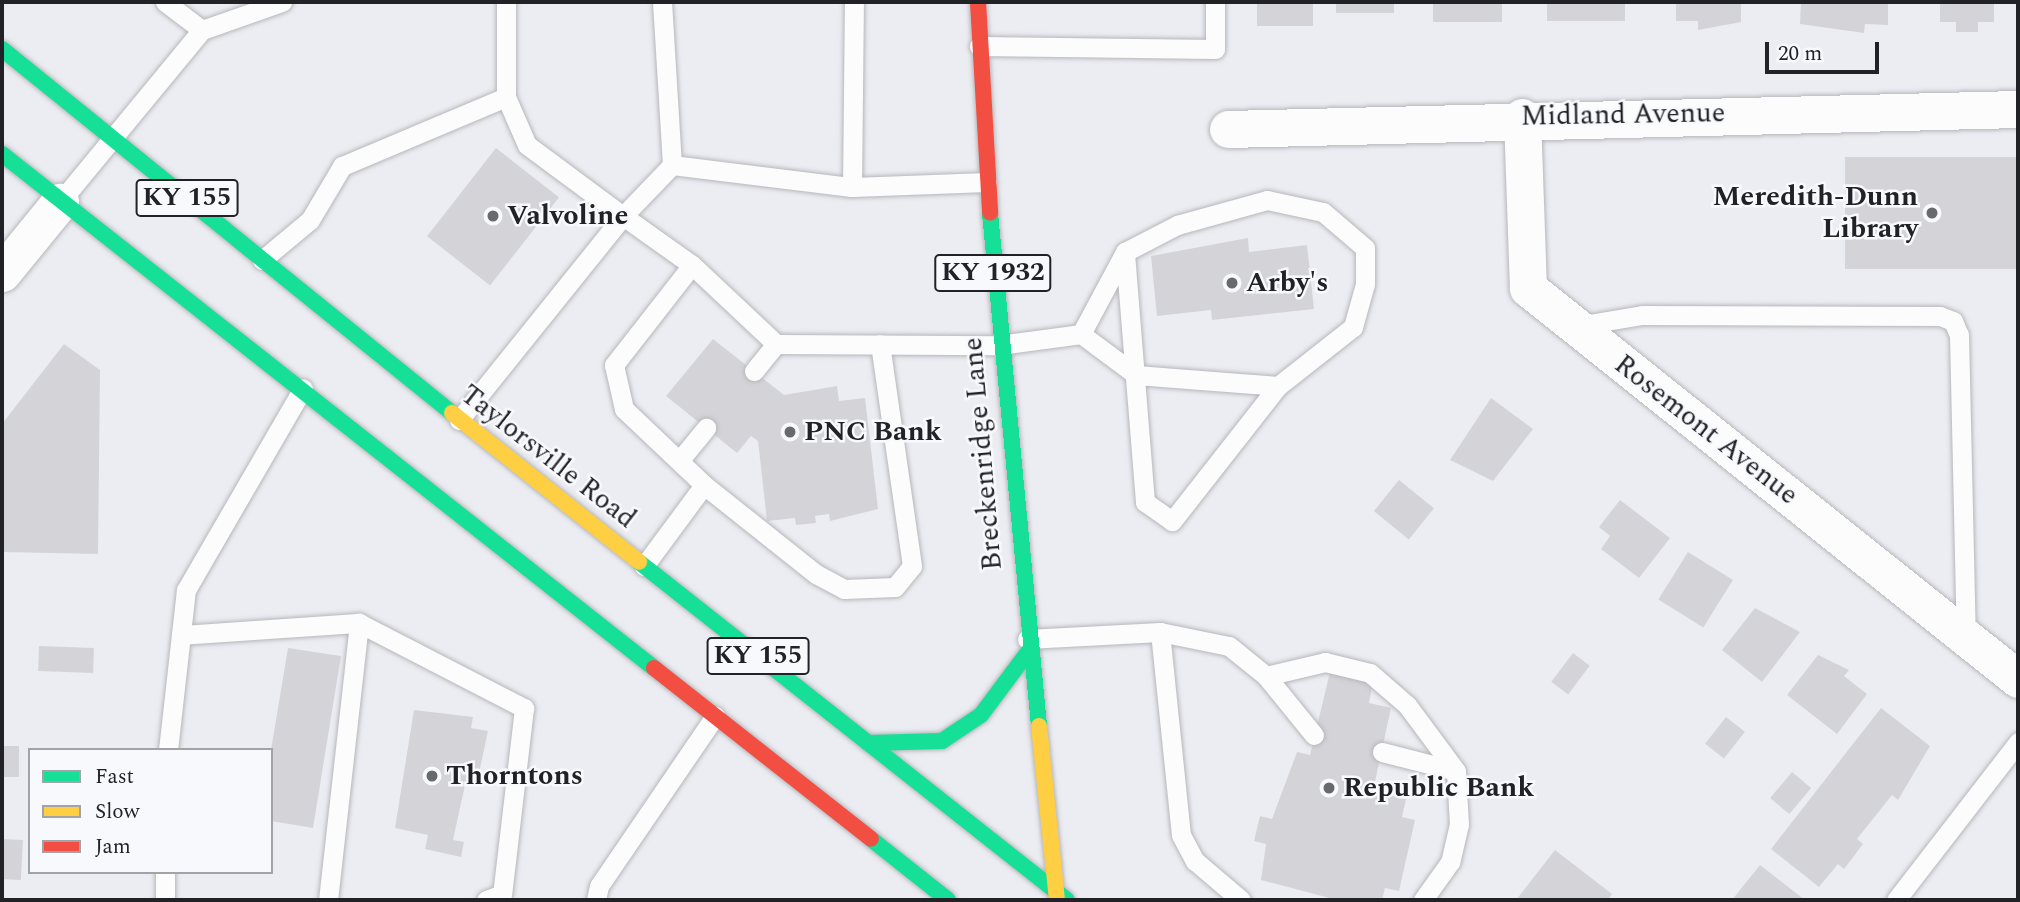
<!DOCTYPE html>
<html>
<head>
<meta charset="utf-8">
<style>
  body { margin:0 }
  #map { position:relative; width:2020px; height:902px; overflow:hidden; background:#ecedf2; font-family:Spectral,serif }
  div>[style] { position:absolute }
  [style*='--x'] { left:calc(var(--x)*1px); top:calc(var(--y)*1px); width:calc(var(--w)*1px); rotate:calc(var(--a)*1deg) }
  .building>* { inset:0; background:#d4d4d8; transform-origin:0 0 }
  .roads { filter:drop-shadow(0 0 2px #b6b7bb) drop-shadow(0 0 2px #b6b7bb) }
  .lane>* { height:19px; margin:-9.5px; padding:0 9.5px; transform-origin:9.5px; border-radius:9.5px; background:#fcfcfd }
  .street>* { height:37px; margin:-18.5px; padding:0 18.5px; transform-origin:18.5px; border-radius:18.5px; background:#fcfcfd }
  .fast>* { height:16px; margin:-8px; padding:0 8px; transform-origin:8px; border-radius:8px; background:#16e098 }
  .slow>* { height:16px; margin:-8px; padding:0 8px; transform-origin:8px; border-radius:8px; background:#ffcf43 }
  .jam>* { height:16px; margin:-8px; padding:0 8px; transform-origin:8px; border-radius:8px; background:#f24e42 }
  .dots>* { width:19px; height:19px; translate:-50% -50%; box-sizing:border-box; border:4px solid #f8f9fd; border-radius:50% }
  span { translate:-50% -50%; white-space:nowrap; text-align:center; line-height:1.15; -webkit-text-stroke:5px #f8f9fd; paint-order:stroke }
  .shield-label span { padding:2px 5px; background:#f8f9fd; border:2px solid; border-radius:5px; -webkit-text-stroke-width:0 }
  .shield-label { font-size:26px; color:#212226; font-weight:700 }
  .street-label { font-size:28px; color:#212226 }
  .poi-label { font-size:28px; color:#212226; font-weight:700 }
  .right { translate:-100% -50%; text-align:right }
  .left { translate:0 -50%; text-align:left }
  .frame { position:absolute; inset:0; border:4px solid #212226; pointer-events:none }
  .legend { position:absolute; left:28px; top:748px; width:245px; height:126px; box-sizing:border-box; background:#f8f9fd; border:2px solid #a2a3a7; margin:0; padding:9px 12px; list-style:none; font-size:21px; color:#212226 }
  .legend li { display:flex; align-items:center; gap:14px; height:35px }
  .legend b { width:35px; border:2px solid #a2a3a7 }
  .scale { position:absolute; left:1765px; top:42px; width:114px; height:32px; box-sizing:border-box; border:4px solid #212226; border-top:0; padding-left:9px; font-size:21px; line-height:24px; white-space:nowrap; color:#212226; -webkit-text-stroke:5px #f8f9fd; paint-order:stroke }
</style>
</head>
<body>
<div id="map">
  <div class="building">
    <i style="left:1257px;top:2px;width:56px;height:24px"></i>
    <i style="left:1336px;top:2px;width:58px;height:11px"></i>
    <i style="left:1433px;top:2px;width:69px;height:20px"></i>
    <i style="left:1547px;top:2px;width:78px;height:19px"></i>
    <i style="clip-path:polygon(1676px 2px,1741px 2px,1741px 22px,1698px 30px,1698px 21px,1676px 21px)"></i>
    <i style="clip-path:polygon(1801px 2px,1888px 2px,1888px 25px,1865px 24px,1864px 33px,1800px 24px)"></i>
    <i style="clip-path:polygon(1940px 2px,1994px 2px,1994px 22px,1978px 22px,1978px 32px,1956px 32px,1956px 22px,1940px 22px)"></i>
    <i style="left:496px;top:148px;width:80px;height:112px;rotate:38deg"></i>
    <i style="left:1845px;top:157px;width:173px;height:112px"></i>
    <i style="clip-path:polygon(1248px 238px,1249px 252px,1307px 245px,1314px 309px,1212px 320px,1211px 310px,1157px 316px,1151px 256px)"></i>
    <i style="clip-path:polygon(713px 339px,784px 395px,837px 386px,839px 401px,865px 398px,878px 509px,830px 521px,829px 514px,815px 516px,816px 523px,796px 525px,795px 518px,767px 521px,758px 441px,751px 436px,737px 453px,666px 396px)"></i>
    <i style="clip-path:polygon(64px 344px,100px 370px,98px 554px,2px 552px,2px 424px)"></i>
    <i style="clip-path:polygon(1491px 398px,1533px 429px,1493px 481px,1450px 460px)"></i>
    <i style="left:1399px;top:480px;width:45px;height:40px;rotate:39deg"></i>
    <i style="clip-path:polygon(1620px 500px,1670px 538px,1639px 578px,1601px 549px,1610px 536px,1599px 527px)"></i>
    <i style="left:1688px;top:552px;width:53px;height:56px;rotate:32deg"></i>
    <i style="clip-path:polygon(1755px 608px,1800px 632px,1762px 682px,1722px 650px)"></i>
    <i style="left:39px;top:646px;width:55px;height:25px;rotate:2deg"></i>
    <i style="clip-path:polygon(288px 648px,341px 656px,313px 828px,271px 821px,271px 750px)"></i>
    <i style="left:1573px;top:653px;width:21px;height:36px;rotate:37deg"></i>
    <i style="clip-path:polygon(1818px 655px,1849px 670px,1844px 676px,1867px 694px,1837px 734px,1787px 695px)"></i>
    <i style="clip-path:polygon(1330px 672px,1373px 682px,1369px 703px,1391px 708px,1373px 791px,1406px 799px,1402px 817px,1415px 820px,1399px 891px,1385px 888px,1382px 900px,1337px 900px,1261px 880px,1266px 844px,1254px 841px,1260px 816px,1272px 819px,1297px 752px,1310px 755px)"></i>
    <i style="clip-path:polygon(1881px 708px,1930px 746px,1898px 800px,1892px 795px,1857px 839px,1863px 844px,1844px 869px,1838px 864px,1819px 887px,1771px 849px)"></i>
    <i style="clip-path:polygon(414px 710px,473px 717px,471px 728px,488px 731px,478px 778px,467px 776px,453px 840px,464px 842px,461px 857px,425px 849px,428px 835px,395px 828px)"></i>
    <i style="left:1726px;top:717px;width:24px;height:34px;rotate:38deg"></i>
    <i style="left:2px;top:746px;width:17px;height:31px"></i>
    <i style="left:1792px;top:772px;width:25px;height:34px;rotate:40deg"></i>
    <i style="left:2px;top:839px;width:21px;height:40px;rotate:3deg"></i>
    <i style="clip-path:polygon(1555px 850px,1612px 894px,1608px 900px,1516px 900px)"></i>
    <i style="clip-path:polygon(1760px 865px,1805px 900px,1732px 900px)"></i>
  </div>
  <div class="roads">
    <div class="lane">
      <i style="--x:165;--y:2;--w:46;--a:37.1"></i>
      <i style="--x:202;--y:30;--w:85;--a:-19.3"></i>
      <i style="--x:506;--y:2;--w:95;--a:90"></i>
      <i style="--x:506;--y:97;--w:52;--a:66.4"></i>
      <i style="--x:527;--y:145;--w:119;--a:36.5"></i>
      <i style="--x:623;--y:216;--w:71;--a:-46.1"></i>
      <i style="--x:672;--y:165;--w:163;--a:-93.5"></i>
      <i style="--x:979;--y:46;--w:236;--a:0.7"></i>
      <i style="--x:1215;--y:49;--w:47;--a:-90"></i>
      <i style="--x:672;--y:165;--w:181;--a:7"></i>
      <i style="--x:852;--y:187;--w:135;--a:-2.1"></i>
      <i style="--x:852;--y:187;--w:185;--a:-89.4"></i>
      <i style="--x:60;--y:202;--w:223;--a:-50.5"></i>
      <i style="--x:262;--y:260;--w:62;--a:-39.8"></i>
      <i style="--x:310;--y:220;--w:63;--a:-59.3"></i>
      <i style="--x:342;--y:166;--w:178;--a:-22.8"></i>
      <i style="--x:692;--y:265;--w:127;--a:128"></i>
      <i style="--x:614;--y:365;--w:45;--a:77.2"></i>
      <i style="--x:624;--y:409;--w:110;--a:43.5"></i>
      <i style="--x:704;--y:485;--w:143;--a:38.5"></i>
      <i style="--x:816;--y:574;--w:32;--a:28"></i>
      <i style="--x:844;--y:589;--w:51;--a:-2.2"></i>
      <i style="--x:895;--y:587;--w:27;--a:-51"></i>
      <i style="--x:912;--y:566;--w:224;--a:-98.2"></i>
      <i style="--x:1577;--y:326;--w:66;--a:-9.6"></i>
      <i style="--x:1642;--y:315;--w:298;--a:0.2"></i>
      <i style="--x:1940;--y:316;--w:14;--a:21"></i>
      <i style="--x:1953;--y:321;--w:15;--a:67"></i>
      <i style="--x:1959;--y:335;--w:302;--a:88.7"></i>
      <i style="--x:1081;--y:334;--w:93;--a:-61.8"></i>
      <i style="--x:1125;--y:252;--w:59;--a:-27.4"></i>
      <i style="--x:1177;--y:225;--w:93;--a:-15.5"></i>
      <i style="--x:1267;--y:200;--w:57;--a:12.1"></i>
      <i style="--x:1323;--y:212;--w:55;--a:40.6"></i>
      <i style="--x:1365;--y:248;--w:36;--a:90"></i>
      <i style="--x:1365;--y:284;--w:45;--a:105.6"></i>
      <i style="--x:1353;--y:327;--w:95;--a:141.8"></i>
      <i style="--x:1278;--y:386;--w:172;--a:128.1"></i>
      <i style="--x:1172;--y:521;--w:33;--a:-145"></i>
      <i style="--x:1145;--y:502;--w:251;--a:-94.6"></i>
      <i style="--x:754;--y:371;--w:35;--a:-51"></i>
      <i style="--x:776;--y:344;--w:223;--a:0.3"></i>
      <i style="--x:999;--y:345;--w:83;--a:-7.6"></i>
      <i style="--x:1081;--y:334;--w:69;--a:36.7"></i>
      <i style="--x:1136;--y:375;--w:142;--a:4.4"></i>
      <i style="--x:459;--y:420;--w:262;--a:-51.2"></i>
      <i style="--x:623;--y:216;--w:85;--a:35.4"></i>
      <i style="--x:692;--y:265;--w:115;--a:43.2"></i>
      <i style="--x:679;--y:461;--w:43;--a:-50.7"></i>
      <i style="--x:644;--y:566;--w:101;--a:-53.5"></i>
      <i style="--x:1160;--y:632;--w:70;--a:11.5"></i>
      <i style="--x:1229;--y:646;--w:48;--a:39"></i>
      <i style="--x:1266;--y:676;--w:61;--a:-13.3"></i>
      <i style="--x:1325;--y:662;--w:46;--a:13.7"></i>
      <i style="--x:1370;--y:673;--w:49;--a:40.9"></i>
      <i style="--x:1407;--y:705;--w:82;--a:53.4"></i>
      <i style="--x:1456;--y:771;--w:53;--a:86.8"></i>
      <i style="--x:1459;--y:824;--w:39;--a:103"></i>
      <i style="--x:1450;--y:862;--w:47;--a:125.4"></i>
      <i style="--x:181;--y:635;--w:178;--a:-3.9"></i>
      <i style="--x:1027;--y:639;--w:133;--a:-3"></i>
      <i style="--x:1160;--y:632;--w:204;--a:84.1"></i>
      <i style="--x:1181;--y:835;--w:30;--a:62"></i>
      <i style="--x:1195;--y:861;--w:60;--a:40.3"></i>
      <i style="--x:1266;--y:676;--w:76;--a:50.9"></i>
      <i style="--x:168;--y:750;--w:161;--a:-83.6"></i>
      <i style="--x:186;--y:590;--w:233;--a:-59.9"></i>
      <i style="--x:1382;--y:752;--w:76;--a:14.4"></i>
      <i style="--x:165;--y:872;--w:28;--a:90"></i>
      <i style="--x:328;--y:900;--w:279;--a:-83.6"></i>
      <i style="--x:359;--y:623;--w:186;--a:27.3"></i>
      <i style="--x:524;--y:708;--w:187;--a:96.7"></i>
      <i style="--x:502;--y:894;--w:17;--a:159"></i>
      <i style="--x:596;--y:900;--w:14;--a:-78"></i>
      <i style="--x:599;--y:886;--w:206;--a:-55.7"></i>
      <i style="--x:1896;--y:900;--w:200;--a:-52.3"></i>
    </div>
    <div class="street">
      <i style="--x:1522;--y:117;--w:171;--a:88"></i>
      <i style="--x:1528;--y:288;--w:627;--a:38.59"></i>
      <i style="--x:1228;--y:129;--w:790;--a:-1.45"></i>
      <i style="--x:2;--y:273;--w:92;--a:-50.8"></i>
    </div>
    <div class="fast">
      <i style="--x:2;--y:49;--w:579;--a:38.97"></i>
      <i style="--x:2;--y:154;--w:830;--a:38.25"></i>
      <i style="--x:990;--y:213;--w:515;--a:84.54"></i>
      <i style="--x:639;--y:562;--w:545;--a:38.3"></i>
      <i style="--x:868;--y:743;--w:74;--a:-1.5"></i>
      <i style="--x:942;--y:741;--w:47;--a:-33.7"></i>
      <i style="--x:981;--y:715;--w:79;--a:-53.3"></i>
      <i style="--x:871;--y:839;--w:98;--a:38.4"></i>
    </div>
    <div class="slow">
      <i style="--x:452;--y:413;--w:239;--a:38.5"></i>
      <i style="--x:1039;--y:726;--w:175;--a:84.1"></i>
    </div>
    <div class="jam">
      <i style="--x:978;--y:2;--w:211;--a:86.7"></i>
      <i style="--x:654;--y:668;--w:276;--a:38.2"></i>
    </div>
  </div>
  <div class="dots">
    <i style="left:1932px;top:213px;background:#68696d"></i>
    <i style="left:493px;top:216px;background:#68696d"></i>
    <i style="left:1232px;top:283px;background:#68696d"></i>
    <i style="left:790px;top:432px;background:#68696d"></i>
    <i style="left:432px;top:776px;background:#68696d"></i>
    <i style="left:1329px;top:788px;background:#68696d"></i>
  </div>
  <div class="shield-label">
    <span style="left:187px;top:198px">KY 155</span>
    <span style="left:993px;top:273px">KY 1932</span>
    <span style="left:758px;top:656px">KY 155</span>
  </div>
  <div class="street-label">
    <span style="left:1623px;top:115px;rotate:-1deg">Midland Avenue</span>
    <span style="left:1706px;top:430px;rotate:38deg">Rosemont Avenue</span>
    <span style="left:983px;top:454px;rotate:-95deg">Breckenridge Lane</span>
    <span style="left:548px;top:457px;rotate:38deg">Taylorsville Road</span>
  </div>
  <div class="poi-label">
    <span class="right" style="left:1918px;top:213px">Meredith-Dunn<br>Library</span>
    <span class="left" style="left:507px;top:216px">Valvoline</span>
    <span class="left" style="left:1246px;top:283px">Arby's</span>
    <span class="left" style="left:804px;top:432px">PNC Bank</span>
    <span class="left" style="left:446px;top:776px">Thorntons</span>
    <span class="left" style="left:1343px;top:788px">Republic Bank</span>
  </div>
  <div class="frame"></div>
  <ul class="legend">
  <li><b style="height:9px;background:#16e098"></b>Fast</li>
  <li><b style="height:9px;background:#ffcf43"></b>Slow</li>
  <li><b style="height:9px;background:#f24e42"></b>Jam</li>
  </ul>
  <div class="scale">20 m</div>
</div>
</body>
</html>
